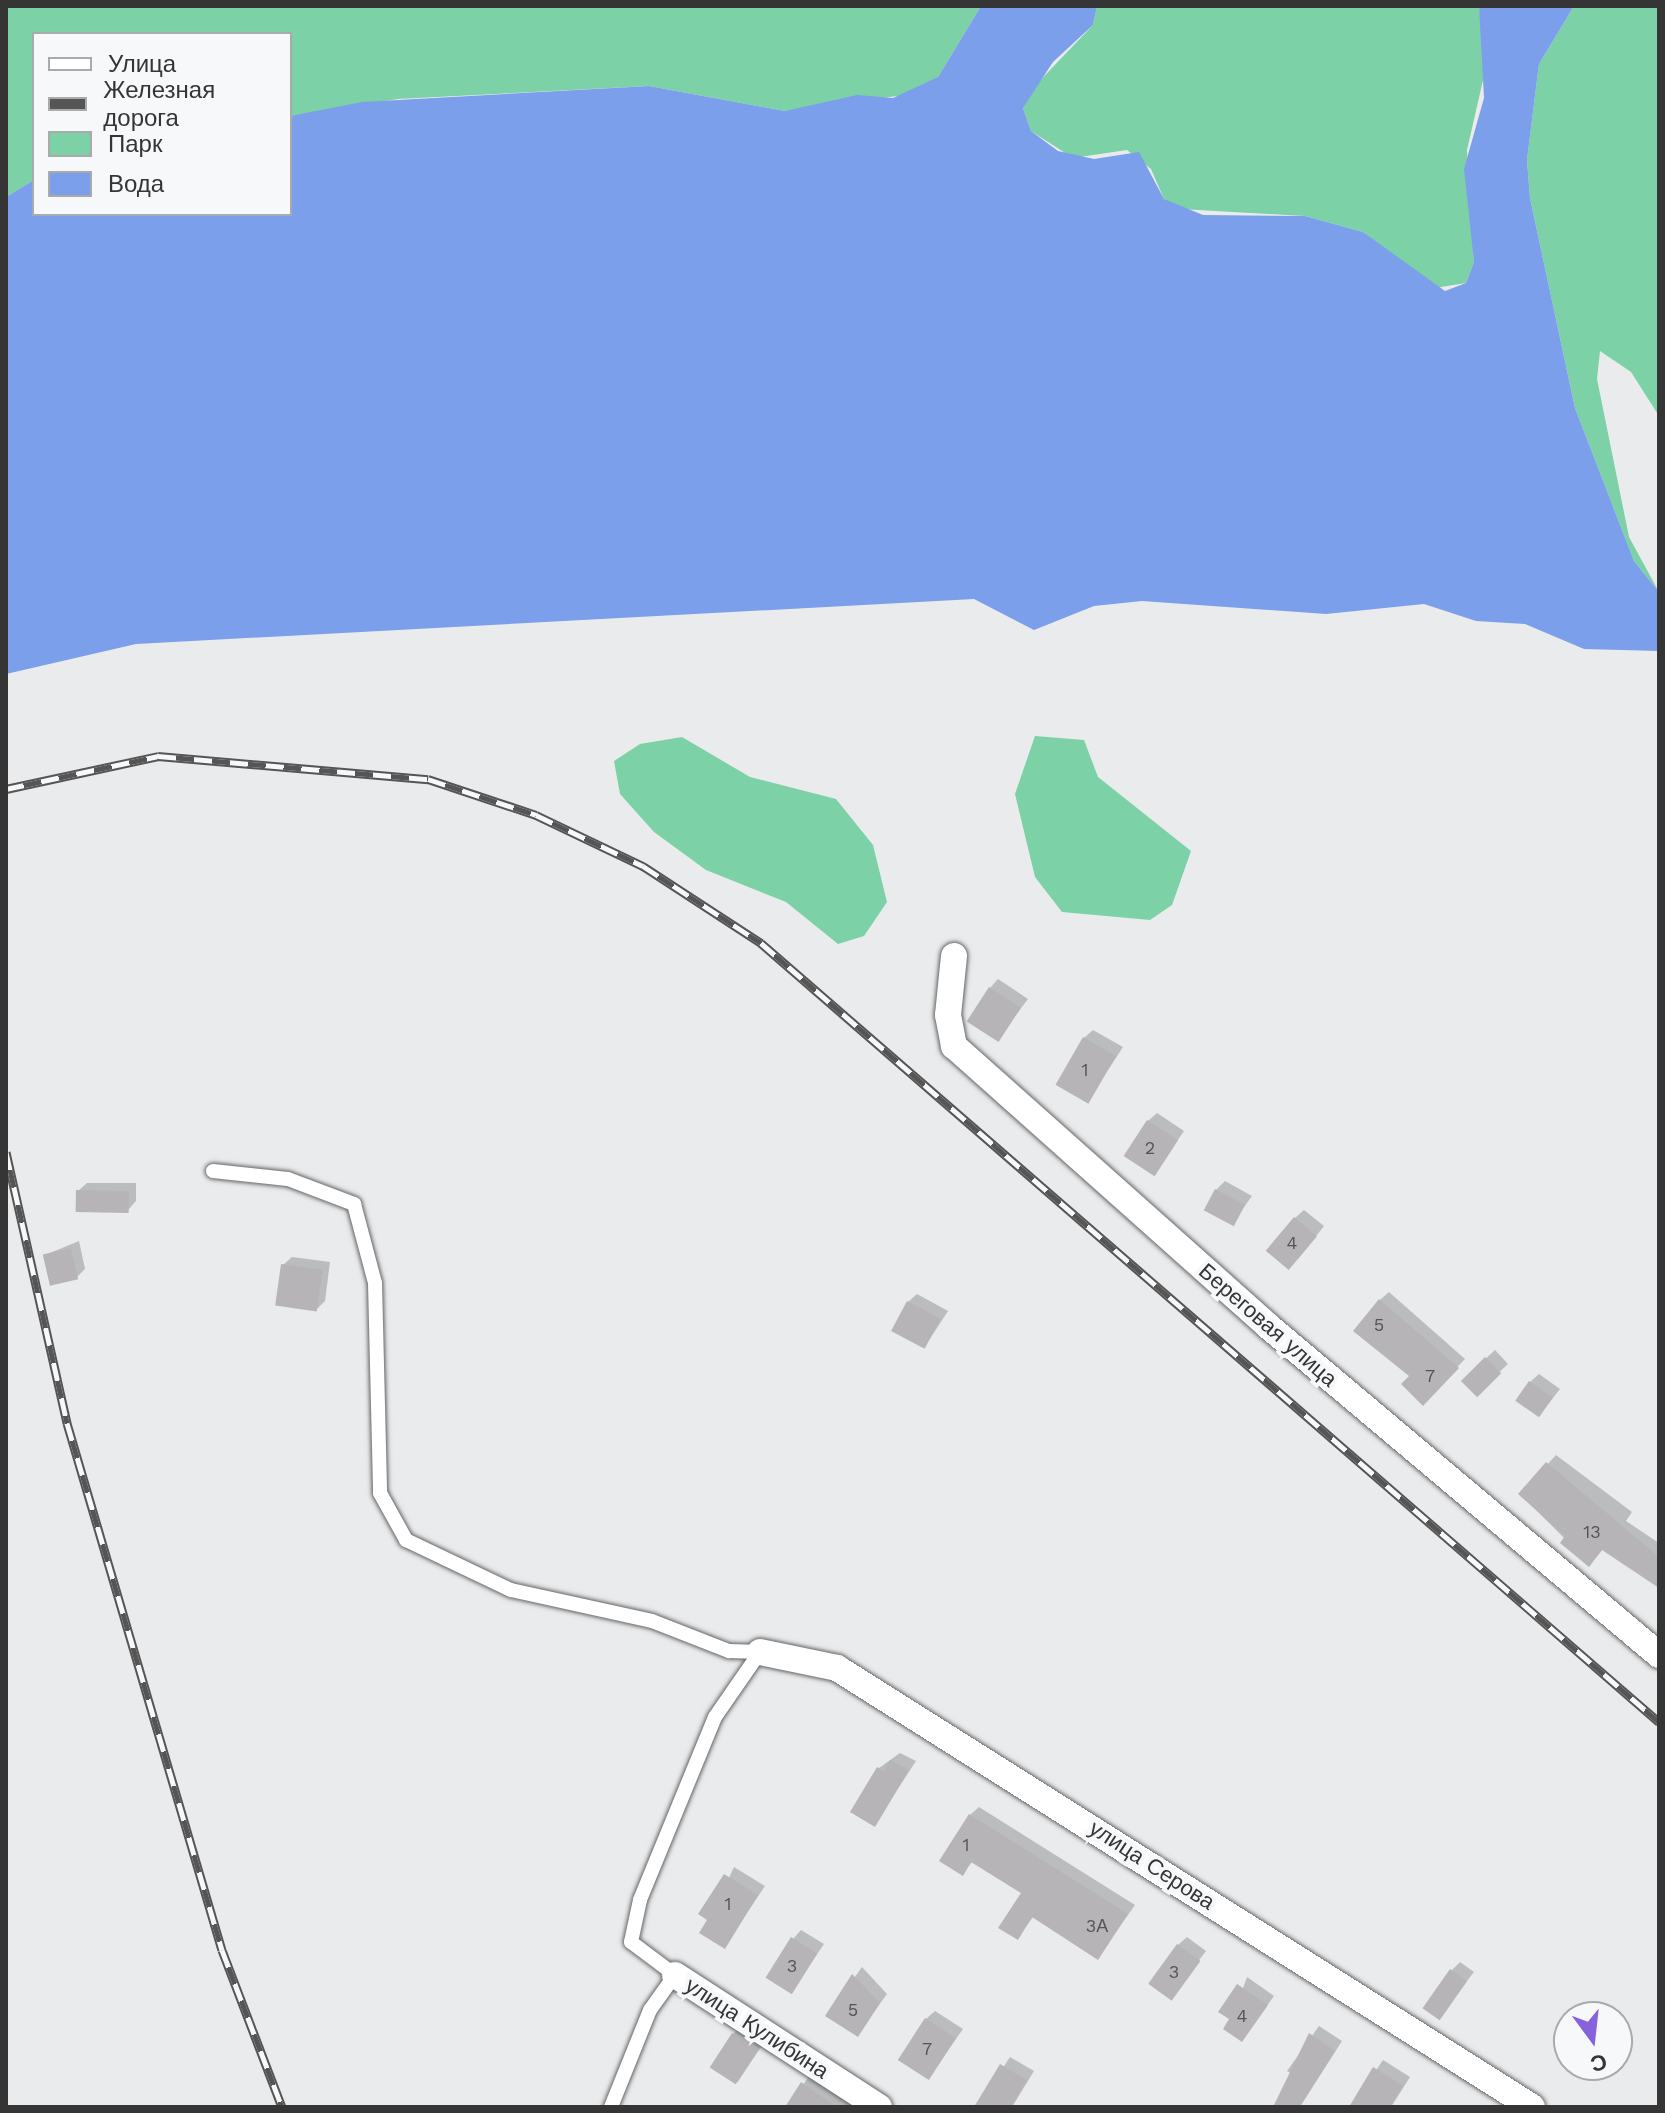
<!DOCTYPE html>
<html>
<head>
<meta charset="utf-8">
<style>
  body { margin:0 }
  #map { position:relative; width:1665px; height:2113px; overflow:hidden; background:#eaebed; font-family:"Work Sans",sans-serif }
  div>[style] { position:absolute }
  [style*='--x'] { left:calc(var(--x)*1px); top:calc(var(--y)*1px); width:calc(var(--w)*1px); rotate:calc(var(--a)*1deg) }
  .green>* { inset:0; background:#7dd1a6 }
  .water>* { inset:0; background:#7b9fea }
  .shadow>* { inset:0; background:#0003; transform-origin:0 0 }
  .building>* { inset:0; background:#b6b4b6; transform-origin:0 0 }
  .roads { filter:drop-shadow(0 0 2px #656667) drop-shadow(0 0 2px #656667) }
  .service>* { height:14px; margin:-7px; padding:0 7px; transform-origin:7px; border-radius:7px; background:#fff }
  .minor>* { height:26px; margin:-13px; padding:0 13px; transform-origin:13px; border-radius:13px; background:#fff }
  .rail>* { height:9px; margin-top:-4.5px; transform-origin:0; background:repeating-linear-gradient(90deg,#f7f8fa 0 18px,#555556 0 36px); box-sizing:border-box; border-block:2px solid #555556 }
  span { translate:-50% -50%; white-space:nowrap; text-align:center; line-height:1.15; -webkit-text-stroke:8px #f7f8fa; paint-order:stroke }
  .number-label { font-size:18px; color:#555556 }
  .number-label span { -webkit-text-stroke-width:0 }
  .street-label { font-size:22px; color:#353536 }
  .frame { position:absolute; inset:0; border:8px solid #353536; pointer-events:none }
  .legend { position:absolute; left:32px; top:32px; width:260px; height:184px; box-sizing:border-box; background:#f7f8fa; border:2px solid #a9aaac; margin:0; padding:10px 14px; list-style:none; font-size:24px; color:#353536 }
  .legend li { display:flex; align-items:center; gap:16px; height:40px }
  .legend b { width:40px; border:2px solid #a9aaac }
  .north { position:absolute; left:1553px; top:2001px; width:80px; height:80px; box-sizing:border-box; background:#f7f8fa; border:2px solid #a9aaac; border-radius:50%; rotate:165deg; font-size:22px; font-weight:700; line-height:32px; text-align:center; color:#353536 }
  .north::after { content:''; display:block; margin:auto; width:28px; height:36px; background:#8662dd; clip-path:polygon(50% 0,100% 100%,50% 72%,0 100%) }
</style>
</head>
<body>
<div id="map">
  <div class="green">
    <i style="clip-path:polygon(6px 6px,981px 6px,938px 77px,912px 94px,785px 111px,649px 86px,398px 99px,290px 116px,290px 34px,34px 34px,34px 180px,6px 197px)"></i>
    <i style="clip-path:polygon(1097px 6px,1479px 6px,1486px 67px,1467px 150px,1474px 262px,1466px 283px,1435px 288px,1363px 232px,1305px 216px,1181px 209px,1164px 199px,1151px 169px,1127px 150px,1073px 158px,1031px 131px,1023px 108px,1029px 92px,1093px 25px)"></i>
    <i style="clip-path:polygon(1574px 6px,1659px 6px,1659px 416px,1631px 372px,1600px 351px,1597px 379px,1629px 537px,1659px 592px,1634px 561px,1575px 408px,1530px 198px,1527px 160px,1539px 64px)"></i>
    <i style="clip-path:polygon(1035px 736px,1084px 740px,1098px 777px,1191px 851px,1172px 905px,1150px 920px,1062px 912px,1035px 877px,1015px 794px)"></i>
    <i style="clip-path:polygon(682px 737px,750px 777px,836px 799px,873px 845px,887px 902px,864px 936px,838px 944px,786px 902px,706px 870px,654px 832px,620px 794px,614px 761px,640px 744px)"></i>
  </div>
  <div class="water">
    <i style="clip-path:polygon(981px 6px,1097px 6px,1093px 25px,1053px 62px,1023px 108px,1031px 131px,1058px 151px,1094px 159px,1139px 152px,1164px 199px,1203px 215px,1305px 216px,1363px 232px,1445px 291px,1466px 283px,1474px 262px,1464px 169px,1484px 98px,1479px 6px,1574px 6px,1539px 64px,1527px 160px,1530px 198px,1575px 408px,1634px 561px,1659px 592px,1659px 651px,1584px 649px,1525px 624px,1476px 621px,1424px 604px,1326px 614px,1142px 601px,1094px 606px,1034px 630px,974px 599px,136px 644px,6px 674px,6px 197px,34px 180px,34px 214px,290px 214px,290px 116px,362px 102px,649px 86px,785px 111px,857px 95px,893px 98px,938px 77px)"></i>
  </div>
  <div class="shadow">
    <i style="clip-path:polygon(998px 979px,1028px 999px,997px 1040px,990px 988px)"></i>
    <i style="clip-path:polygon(1093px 1030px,1123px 1047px,1088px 1101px,1084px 1038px)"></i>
    <i style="clip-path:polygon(1157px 1113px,1184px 1131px,1154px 1174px,1148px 1121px)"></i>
    <i style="clip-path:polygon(1225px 1181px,1252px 1196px,1232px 1224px,1216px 1190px)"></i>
    <i style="clip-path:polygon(87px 1183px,136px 1183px,136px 1201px,128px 1210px,78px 1191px)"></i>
    <i style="clip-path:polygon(1304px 1210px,1324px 1226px,1298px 1259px,1295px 1218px)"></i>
    <i style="clip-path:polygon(79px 1241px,85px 1269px,77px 1277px,45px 1255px)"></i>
    <i style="clip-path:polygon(292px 1257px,330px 1262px,325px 1301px,317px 1309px,283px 1265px)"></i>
    <i style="clip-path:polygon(1389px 1292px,1465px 1359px,1423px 1403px,1380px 1300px)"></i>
    <i style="clip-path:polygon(917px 1294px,948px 1311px,924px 1348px,908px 1302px)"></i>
    <i style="left:1495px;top:1350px;width:19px;height:44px;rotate:47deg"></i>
    <i style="clip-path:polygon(1539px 1374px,1560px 1389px,1539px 1416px,1530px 1382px)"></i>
    <i style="clip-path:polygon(1556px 1455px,1632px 1512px,1626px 1521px,1659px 1543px,1659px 1585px,1603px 1549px,1590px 1564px,1520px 1494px)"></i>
    <i style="clip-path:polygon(900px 1753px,916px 1761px,875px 1824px,879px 1768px)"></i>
    <i style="clip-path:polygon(979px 1807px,1135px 1905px,1098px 1957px,1034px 1916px,1017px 1938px,1023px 1892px,973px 1861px,962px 1874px,970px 1815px)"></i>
    <i style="clip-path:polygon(734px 1867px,765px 1886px,725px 1946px,710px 1919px)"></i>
    <i style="clip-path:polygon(801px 1930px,824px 1944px,792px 1991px,793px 1939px)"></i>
    <i style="clip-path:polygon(1187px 1937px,1206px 1951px,1171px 1997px,1178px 1945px)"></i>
    <i style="clip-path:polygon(1460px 1962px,1474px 1972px,1439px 2017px,1452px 1970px)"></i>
    <i style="clip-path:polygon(862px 1967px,887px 1994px,858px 2034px,828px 2015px)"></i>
    <i style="clip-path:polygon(1247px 1977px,1274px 1996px,1242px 2040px,1232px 2019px)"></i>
    <i style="clip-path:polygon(935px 2011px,963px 2029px,929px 2077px,926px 2019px)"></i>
    <i style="clip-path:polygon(742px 2025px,765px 2041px,737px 2083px,733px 2034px)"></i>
    <i style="clip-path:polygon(1319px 2026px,1342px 2041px,1300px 2107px,1275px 2107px,1295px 2076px,1287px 2071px)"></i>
    <i style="clip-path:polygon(1010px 2057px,1034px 2071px,1012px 2107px,977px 2107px)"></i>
    <i style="clip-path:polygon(1383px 2060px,1410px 2077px,1391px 2107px,1351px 2107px)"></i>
    <i style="clip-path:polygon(810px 2075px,859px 2107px,787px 2107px)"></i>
  </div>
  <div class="building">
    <i style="left:989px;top:987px;width:38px;height:41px;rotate:33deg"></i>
    <i style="left:1083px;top:1037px;width:38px;height:55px;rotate:30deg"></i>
    <i style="left:1147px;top:1120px;width:37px;height:43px;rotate:33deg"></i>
    <i style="left:1215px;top:1189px;width:34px;height:24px;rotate:28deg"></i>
    <i style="left:76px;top:1190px;width:53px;height:22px;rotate:1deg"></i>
    <i style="left:1294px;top:1217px;width:30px;height:44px;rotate:40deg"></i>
    <i style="left:71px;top:1248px;width:32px;height:29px;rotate:77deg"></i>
    <i style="left:281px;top:1264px;width:42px;height:42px;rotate:8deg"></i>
    <i style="clip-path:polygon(1379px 1299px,1459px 1368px,1423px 1406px,1401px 1384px,1409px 1376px,1353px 1331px)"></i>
    <i style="left:907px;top:1301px;width:38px;height:34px;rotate:28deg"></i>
    <i style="left:1485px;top:1357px;width:23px;height:34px;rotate:45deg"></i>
    <i style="left:1529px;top:1381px;width:29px;height:24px;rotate:35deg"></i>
    <i style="clip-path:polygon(1546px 1462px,1659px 1557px,1659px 1588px,1602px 1550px,1589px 1567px,1560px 1543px,1565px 1536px,1518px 1494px)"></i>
    <i style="clip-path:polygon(890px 1760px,909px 1770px,875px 1827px,850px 1812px,877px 1767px,884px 1771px)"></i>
    <i style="clip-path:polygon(969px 1814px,1128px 1914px,1098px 1960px,1032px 1917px,1018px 1940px,998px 1928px,1021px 1893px,971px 1862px,963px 1876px,939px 1861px)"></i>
    <i style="clip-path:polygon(724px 1874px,758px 1895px,725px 1949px,699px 1933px,707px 1920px,698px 1914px)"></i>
    <i style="left:791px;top:1937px;width:31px;height:48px;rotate:32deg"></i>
    <i style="left:1177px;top:1944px;width:29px;height:49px;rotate:36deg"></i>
    <i style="left:1450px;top:1969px;width:21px;height:48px;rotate:35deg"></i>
    <i style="clip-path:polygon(852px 1974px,880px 2003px,858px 2037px,825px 2016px)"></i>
    <i style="clip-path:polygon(1237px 1984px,1268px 2005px,1242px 2042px,1223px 2029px,1229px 2019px,1218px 2012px)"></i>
    <i style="left:925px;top:2018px;width:37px;height:50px;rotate:33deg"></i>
    <i style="left:732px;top:2033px;width:31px;height:41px;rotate:33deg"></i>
    <i style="clip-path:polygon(1309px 2033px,1335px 2051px,1299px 2107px,1273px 2107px)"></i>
    <i style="clip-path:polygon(1000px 2064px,1027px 2080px,1011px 2107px,974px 2107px)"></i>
    <i style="clip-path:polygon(1373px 2067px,1403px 2086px,1390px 2107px,1349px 2107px)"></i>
    <i style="clip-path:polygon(801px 2082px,837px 2107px,785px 2107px)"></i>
  </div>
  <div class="roads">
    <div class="service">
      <i style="--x:213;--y:1171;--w:75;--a:6.1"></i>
      <i style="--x:288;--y:1179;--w:71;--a:20.7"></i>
      <i style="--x:354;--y:1204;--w:82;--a:75.1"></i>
      <i style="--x:375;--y:1283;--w:210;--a:88.6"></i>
      <i style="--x:380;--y:1493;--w:54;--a:61"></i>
      <i style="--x:406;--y:1540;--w:116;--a:25.5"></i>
      <i style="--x:511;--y:1590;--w:144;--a:12.4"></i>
      <i style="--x:652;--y:1621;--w:83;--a:21.3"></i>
      <i style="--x:729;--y:1651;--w:31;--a:2"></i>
      <i style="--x:760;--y:1652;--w:79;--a:124.7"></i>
      <i style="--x:715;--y:1717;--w:198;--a:112.3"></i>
      <i style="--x:640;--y:1900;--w:43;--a:102.1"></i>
      <i style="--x:631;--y:1942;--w:55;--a:36.9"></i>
      <i style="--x:675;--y:1975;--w:43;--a:125.5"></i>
      <i style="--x:650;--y:2010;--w:105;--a:111.9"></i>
    </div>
    <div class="minor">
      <i style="--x:954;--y:956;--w:59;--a:95.8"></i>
      <i style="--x:948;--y:1015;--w:32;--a:79"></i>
      <i style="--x:954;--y:1046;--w:421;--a:41.7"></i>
      <i style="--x:1268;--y:1326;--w:511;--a:40.08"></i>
      <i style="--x:760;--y:1652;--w:79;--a:11.7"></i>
      <i style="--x:837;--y:1668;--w:822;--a:32.28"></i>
      <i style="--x:675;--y:1975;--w:243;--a:32.9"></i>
    </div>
  </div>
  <div class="rail">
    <i style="--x:6;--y:789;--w:156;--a:-12.2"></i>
    <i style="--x:158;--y:756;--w:271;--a:4.9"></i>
    <i style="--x:428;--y:779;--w:114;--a:18.4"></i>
    <i style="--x:536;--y:815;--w:119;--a:25.5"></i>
    <i style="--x:643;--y:866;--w:141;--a:33.1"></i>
    <i style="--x:761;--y:943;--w:1189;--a:40.94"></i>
    <i style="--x:6;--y:1152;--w:278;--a:77.3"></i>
    <i style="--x:67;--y:1423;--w:549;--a:73.61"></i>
    <i style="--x:222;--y:1950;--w:168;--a:69.1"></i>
  </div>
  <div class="number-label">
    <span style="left:1085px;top:1070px">1</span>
    <span style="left:1150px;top:1148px">2</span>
    <span style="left:1292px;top:1243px">4</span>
    <span style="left:1379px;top:1325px">5</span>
    <span style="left:1430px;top:1376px">7</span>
    <span style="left:1592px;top:1532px">13</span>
    <span style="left:966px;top:1845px">1</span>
    <span style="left:728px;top:1904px">1</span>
    <span style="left:1097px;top:1926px">3А</span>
    <span style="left:792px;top:1966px">3</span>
    <span style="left:1174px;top:1972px">3</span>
    <span style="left:853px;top:2010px">5</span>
    <span style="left:1242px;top:2016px">4</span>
    <span style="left:927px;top:2049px">7</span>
  </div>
  <div class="street-label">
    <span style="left:1268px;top:1325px;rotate:41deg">Береговая улица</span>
    <span style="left:1152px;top:1865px;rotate:33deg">улица Серова</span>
    <span style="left:757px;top:2028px;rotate:33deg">улица Кулибина</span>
  </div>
  <div class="frame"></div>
  <ul class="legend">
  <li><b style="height:10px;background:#fff"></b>Улица</li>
  <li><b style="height:10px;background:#555556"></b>Железная дорога</li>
  <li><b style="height:22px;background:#7dd1a6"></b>Парк</li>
  <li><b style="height:22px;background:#7b9fea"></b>Вода</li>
  </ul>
  <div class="north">С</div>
</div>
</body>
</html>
